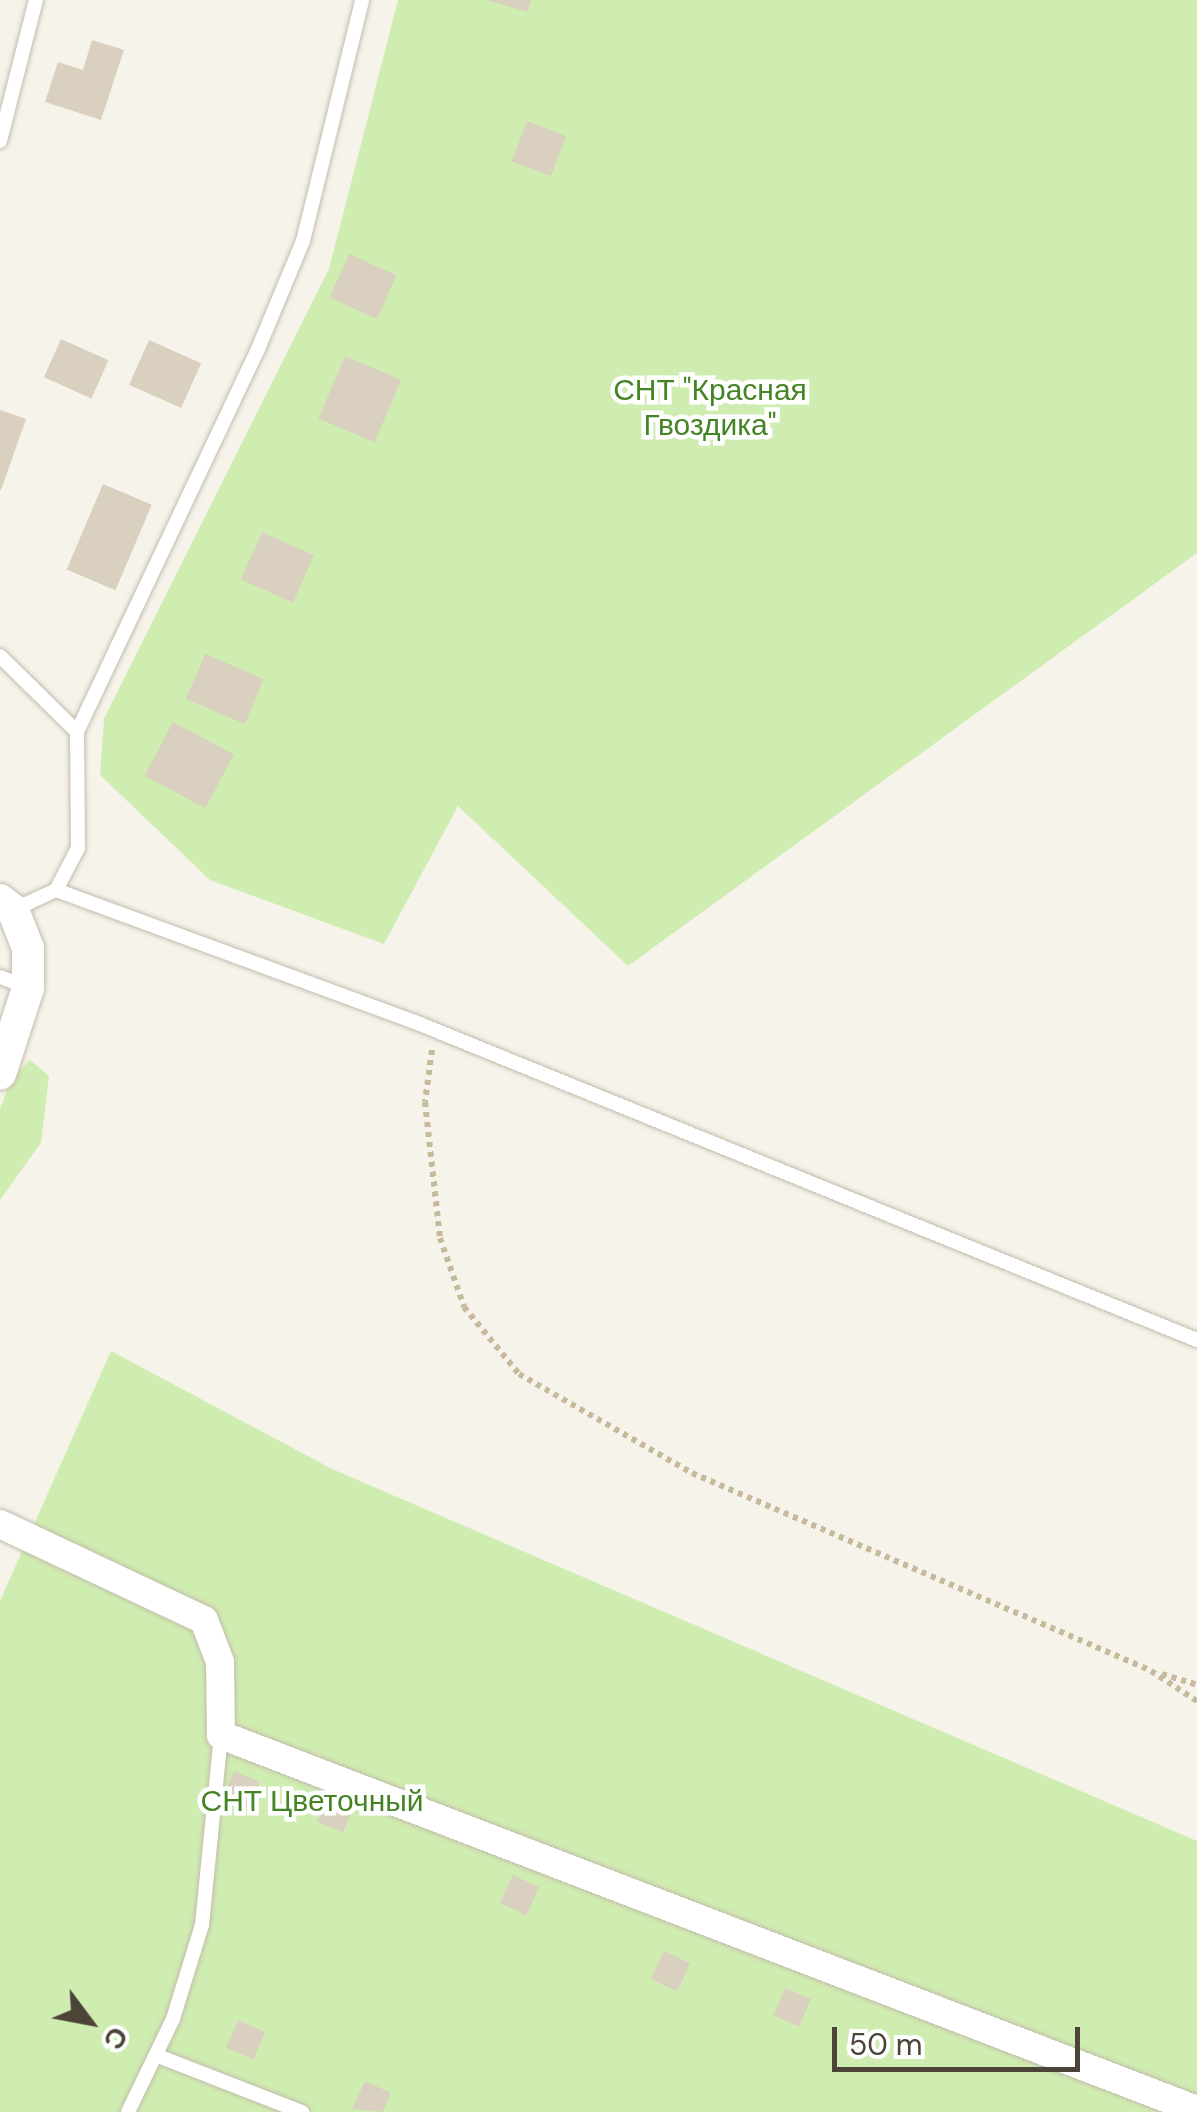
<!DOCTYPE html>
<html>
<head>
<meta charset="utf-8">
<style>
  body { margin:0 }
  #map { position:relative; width:1197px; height:2112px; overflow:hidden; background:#f6f3eb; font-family:"DM Sans",sans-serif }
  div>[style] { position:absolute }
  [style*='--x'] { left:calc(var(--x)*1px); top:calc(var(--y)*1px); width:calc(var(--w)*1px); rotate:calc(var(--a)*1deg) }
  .green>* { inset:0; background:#d0edb1 }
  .building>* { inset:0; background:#d9d0bf; transform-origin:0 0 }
  .path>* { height:6px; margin-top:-3px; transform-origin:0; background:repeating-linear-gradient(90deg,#c6b99c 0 5px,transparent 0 10px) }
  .roads { filter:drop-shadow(0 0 2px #c3bcac) drop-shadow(0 0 2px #c3bcac) }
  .service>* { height:14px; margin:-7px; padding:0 7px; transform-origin:7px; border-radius:7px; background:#fff }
  .minor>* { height:28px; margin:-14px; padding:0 14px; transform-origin:14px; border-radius:14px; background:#fff }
  .tertiary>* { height:32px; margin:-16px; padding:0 16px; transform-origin:16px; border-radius:16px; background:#fff }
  span { translate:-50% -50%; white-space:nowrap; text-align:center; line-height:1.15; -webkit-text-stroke:9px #fff; paint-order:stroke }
  .park-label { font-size:30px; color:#458424 }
  .north { position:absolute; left:40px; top:1972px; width:100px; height:100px; -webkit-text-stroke:8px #fff; paint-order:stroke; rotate:122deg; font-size:28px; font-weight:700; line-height:40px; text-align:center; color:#4c4437 }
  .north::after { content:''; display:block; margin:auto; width:35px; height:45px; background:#4c4437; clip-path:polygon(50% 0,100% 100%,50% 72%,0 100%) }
  .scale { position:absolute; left:832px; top:2027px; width:248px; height:45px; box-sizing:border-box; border:5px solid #4c4437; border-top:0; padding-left:12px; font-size:30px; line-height:35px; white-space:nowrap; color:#4c4437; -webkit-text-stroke:8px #fff; paint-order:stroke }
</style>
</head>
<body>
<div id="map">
  <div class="green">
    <i style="clip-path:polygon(398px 0,1197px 0,1197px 553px,628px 966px,458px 806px,384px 944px,210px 880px,100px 775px,104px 719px,329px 269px)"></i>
    <i style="clip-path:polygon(30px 1060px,49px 1076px,41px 1143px,0 1200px,0 1109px,11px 1080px)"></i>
    <i style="clip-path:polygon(111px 1351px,332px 1469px,1197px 1841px,1197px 2112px,0 2112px,0 1601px)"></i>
  </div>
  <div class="building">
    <i style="clip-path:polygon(487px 0,531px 0,528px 12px)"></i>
    <i style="clip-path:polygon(92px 40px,124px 50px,101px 120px,45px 102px,58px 62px,83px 70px)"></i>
    <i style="left:527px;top:121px;width:42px;height:43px;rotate:21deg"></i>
    <i style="left:349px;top:254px;width:52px;height:48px;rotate:24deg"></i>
    <i style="left:61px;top:339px;width:52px;height:42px;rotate:24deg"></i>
    <i style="left:149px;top:340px;width:57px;height:49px;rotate:24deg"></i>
    <i style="left:345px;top:356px;width:61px;height:68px;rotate:23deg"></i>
    <i style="clip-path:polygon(0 410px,26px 419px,1px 490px,0 490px)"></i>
    <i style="left:103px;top:484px;width:53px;height:93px;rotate:23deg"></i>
    <i style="left:262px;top:532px;width:57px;height:52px;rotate:24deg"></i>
    <i style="left:205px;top:654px;width:64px;height:49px;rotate:23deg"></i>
    <i style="left:173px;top:722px;width:69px;height:61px;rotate:28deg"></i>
    <i style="left:234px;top:1771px;width:28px;height:30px;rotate:23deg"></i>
    <i style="left:329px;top:1794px;width:28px;height:30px;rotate:23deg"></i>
    <i style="left:513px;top:1875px;width:29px;height:31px;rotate:25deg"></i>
    <i style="left:664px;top:1951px;width:29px;height:31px;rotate:25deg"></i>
    <i style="left:785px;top:1988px;width:28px;height:30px;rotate:23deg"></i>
    <i style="left:238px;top:2020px;width:30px;height:30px;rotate:24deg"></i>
    <i style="clip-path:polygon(365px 2081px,391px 2093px,383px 2112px,352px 2109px)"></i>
  </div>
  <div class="path">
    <i style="--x:432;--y:1050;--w:52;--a:97.7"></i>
    <i style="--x:425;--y:1102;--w:137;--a:83.7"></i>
    <i style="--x:440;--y:1238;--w:73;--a:70.8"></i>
    <i style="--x:464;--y:1307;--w:87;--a:50.6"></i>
    <i style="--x:519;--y:1374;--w:199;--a:29.8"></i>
    <i style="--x:692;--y:1473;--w:500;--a:23.3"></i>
    <i style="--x:1151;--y:1671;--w:55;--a:33.1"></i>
    <i style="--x:1162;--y:1674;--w:37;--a:17"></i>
  </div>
  <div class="roads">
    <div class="service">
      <i style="--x:0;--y:141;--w:146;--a:-75.7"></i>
      <i style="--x:0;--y:656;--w:108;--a:44.6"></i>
      <i style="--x:77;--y:732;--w:116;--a:89.5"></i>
      <i style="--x:78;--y:848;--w:47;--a:117.6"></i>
      <i style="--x:56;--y:890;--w:47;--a:155.1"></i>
      <i style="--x:77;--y:732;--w:424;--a:-64.7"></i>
      <i style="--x:258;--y:349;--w:117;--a:-67.4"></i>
      <i style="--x:303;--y:241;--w:248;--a:-76.2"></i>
      <i style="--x:56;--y:890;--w:382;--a:20.2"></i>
      <i style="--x:415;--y:1022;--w:844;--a:22.13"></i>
      <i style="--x:0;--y:977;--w:30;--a:20"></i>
      <i style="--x:158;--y:2056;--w:155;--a:21.3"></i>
      <i style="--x:128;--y:2112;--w:103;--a:-64.2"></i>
      <i style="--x:173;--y:2019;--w:98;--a:-72.9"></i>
      <i style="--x:202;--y:1925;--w:191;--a:-84.3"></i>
    </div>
    <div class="minor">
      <i style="--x:0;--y:1524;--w:225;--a:25.2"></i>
      <i style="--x:204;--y:1620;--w:45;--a:69.1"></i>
      <i style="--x:220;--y:1662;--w:73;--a:89.2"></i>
      <i style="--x:221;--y:1735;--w:1046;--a:21.02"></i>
    </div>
    <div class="tertiary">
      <i style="--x:0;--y:900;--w:16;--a:38"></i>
      <i style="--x:13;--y:910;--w:41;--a:68.5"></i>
      <i style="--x:28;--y:948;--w:40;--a:90"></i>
      <i style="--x:28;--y:988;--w:90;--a:108"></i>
    </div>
  </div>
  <div class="park-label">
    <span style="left:710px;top:407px">СНТ "Красная<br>Гвоздика"</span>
    <span style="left:312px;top:1801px">СНТ Цветочный</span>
  </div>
  <div class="north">С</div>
  <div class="scale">50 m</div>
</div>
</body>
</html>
